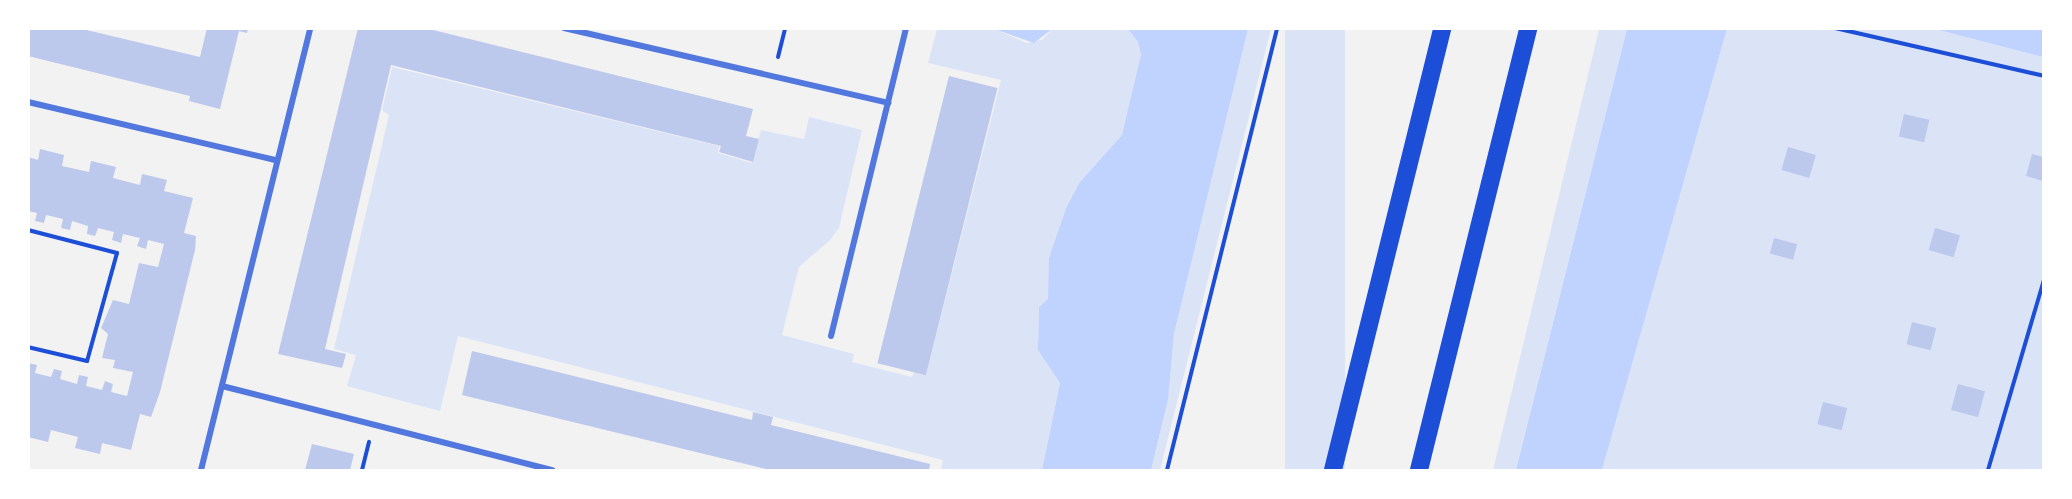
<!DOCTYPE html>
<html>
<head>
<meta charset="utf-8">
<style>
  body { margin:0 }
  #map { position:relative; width:2072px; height:499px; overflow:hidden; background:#f2f2f2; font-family:"Sofia Sans Condensed",sans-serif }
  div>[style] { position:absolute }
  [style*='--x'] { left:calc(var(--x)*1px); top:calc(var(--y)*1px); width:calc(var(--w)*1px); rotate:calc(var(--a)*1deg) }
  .green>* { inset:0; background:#dbe4f7; transform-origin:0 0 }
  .water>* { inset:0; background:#bfd3fe }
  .building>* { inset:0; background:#bdc9ec; transform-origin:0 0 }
  .path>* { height:4px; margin:-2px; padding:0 2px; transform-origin:2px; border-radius:2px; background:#1d4ed8 }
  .minor>* { height:6px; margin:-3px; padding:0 3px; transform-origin:3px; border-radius:3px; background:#5277de }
  .motorway>* { height:18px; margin:-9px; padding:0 9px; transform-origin:9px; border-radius:9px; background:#1d4ed8 }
  span { translate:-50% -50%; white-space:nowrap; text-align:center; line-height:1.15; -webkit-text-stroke:4.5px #fff; paint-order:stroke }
  .frame { position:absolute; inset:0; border:30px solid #fff; pointer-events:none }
</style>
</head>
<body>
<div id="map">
  <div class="green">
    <i style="clip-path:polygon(937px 29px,994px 29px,1027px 43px,1042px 40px,1052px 29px,1128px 29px,1138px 42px,1141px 55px,1138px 77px,1122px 135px,1080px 182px,1049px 258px,1050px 287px,1048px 299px,1039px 307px,1038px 339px,1060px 383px,1042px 470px,941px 470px,943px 460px,458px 336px,440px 411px,347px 386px,356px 355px,334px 349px,389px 115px,382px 110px,392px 67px,719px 146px,718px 153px,752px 163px,761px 130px,804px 139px,809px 117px,862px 130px,839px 228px,830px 240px,799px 267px,782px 335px,854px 354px,852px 362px,912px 377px,914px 372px,926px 375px,1001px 80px,928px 63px)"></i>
    <i style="clip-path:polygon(1248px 29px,1271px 29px,1160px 470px,1151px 470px,1168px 400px,1174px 334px)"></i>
    <i style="left:1285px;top:29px;width:60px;height:455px"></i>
    <i style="clip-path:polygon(1599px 29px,1627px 29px,1516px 470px,1493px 470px)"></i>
    <i style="clip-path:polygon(1727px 29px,1935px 29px,2043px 57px,2043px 470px,1602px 470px)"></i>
  </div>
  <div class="water">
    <i style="clip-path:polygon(994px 29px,1052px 29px,1034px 43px)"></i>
    <i style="clip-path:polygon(1128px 29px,1248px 29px,1174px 334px,1168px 400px,1151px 470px,1042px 470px,1060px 383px,1038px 350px,1039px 307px,1048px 299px,1049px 258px,1067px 206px,1080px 182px,1122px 135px,1141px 55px,1138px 42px)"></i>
    <i style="clip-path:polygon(1627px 29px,1727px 29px,1602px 470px,1516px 470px)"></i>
    <i style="clip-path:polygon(1935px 29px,2043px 29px,2043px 57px)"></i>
  </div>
  <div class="building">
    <i style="clip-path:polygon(28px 28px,78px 28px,200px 57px,207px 28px,248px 28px,247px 33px,239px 31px,220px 109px,189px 101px,190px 96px,28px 56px)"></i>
    <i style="clip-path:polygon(358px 28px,425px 28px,753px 109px,746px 136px,759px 139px,753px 162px,719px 152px,721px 146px,391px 65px,325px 349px,346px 354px,342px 368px,278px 354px)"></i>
    <i style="left:949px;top:76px;width:50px;height:296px;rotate:14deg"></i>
    <i style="left:1904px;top:114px;width:26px;height:23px;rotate:13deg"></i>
    <i style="left:1788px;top:147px;width:29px;height:24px;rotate:16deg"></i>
    <i style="clip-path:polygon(40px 149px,64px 155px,62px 166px,89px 172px,91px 161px,104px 164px,116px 167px,113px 178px,140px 185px,142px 174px,155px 177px,167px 180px,164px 191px,193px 198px,184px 233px,196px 236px,195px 250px,160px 392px,151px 417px,140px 414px,131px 450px,102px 443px,100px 454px,75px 448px,78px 437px,51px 430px,48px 442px,28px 437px,28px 363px,37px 365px,35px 373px,51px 377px,54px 369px,62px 371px,60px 379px,77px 384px,79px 375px,88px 377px,86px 386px,102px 390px,105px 381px,113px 384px,111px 392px,127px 396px,133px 372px,113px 368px,115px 360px,102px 358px,108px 334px,101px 328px,113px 300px,129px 304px,139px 263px,158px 267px,164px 244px,148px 240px,146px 249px,137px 246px,140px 238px,123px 234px,121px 243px,112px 240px,114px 232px,98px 228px,95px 236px,87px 234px,88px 226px,72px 221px,70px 230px,61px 228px,63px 219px,46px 215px,44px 223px,35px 221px,37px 213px,28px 211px,28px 157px,38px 160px)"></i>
    <i style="clip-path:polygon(2032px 154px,2043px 157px,2043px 181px,2026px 176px)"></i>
    <i style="left:1935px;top:228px;width:26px;height:23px;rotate:16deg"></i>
    <i style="left:1774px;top:238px;width:24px;height:16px;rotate:15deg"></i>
    <i style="left:1912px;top:322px;width:25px;height:23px;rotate:14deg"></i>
    <i style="clip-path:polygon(472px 351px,752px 420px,753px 412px,773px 417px,771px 425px,930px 464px,929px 470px,770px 470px,462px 395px)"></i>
    <i style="left:1958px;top:384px;width:28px;height:27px;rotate:15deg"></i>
    <i style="left:1823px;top:402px;width:25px;height:23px;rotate:14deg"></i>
    <i style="clip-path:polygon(312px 444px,354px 454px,350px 470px,305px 470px)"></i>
  </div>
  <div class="path">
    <i style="--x:1835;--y:28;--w:214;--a:12.9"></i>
    <i style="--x:778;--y:57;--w:30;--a:-76"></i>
    <i style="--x:28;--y:230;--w:92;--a:14.5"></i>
    <i style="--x:117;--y:253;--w:112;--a:105.5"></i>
    <i style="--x:87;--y:361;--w:61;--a:-166.7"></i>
    <i style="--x:362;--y:470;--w:29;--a:-76"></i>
    <i style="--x:1167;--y:470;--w:455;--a:-76"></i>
    <i style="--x:1988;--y:470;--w:198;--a:-73.6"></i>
  </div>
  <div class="minor">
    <i style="--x:564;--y:28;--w:333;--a:13"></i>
    <i style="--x:28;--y:102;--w:255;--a:13.2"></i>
    <i style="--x:831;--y:336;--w:317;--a:-76.3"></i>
    <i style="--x:222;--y:386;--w:341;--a:14.3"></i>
    <i style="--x:201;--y:470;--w:455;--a:-76.1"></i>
  </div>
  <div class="motorway">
    <i style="--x:1333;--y:470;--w:455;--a:-76.1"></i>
    <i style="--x:1419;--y:470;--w:455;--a:-76.1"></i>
  </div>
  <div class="frame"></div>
</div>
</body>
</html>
